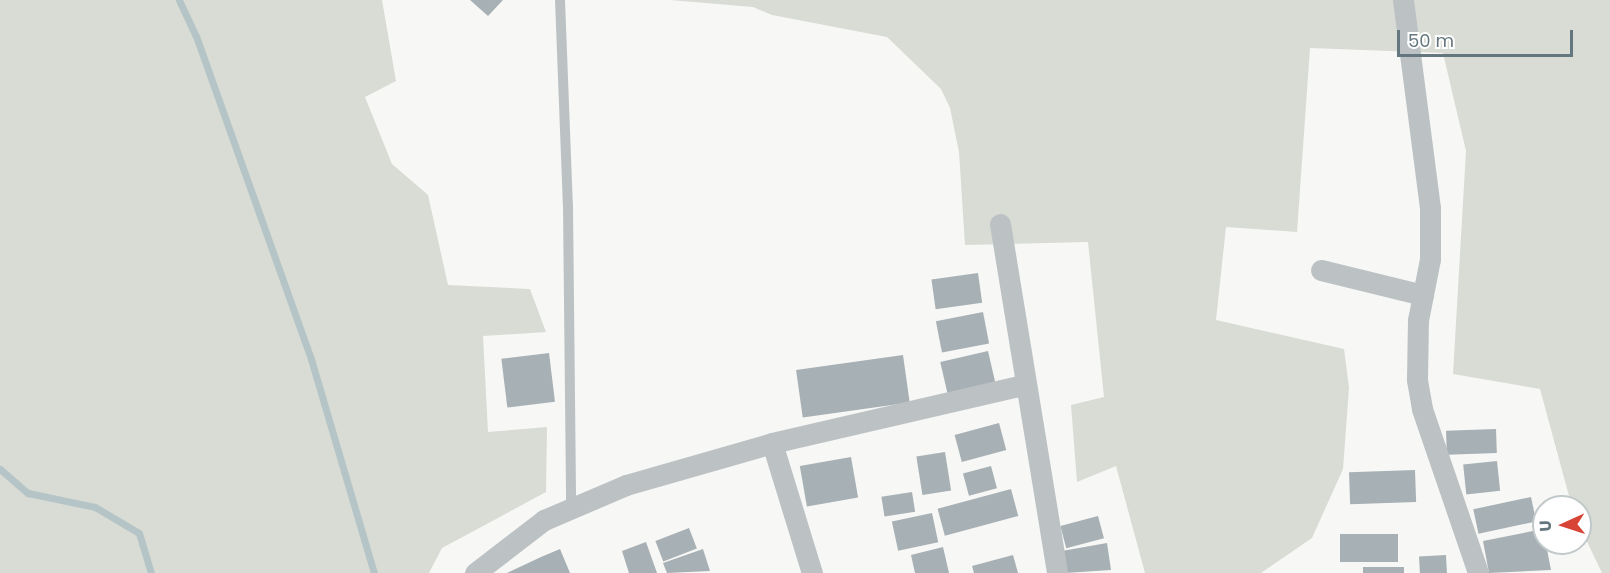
<!DOCTYPE html>
<html>
<head>
<meta charset="utf-8">
<style>
  body { margin:0 }
  #map { position:relative; width:1610px; height:573px; overflow:hidden; background:#f7f7f5; font-family:Poppins,sans-serif }
  div>[style] { position:absolute }
  [style*='--x'] { left:calc(var(--x)*1px); top:calc(var(--y)*1px); width:calc(var(--w)*1px); rotate:calc(var(--a)*1deg) }
  .green>* { inset:0; background:#d8dcd4 }
  .stream>* { height:7px; margin:-3.5px; padding:0 3.5px; transform-origin:3.5px; border-radius:3.5px; background:#b5c4c6 }
  .building>* { inset:0; background:#a7b0b4; transform-origin:0 0 }
  .service>* { height:10px; margin:-5px; padding:0 5px; transform-origin:5px; border-radius:5px; background:#bcc2c4 }
  .minor>* { height:21px; margin:-10.5px; padding:0 10.5px; transform-origin:10.5px; border-radius:10.5px; background:#bcc2c4 }
  span { translate:-50% -50%; white-space:nowrap; text-align:center; line-height:1.15; -webkit-text-stroke:6px #fff; paint-order:stroke }
  .north { position:absolute; left:1532px; top:495px; width:60px; height:60px; box-sizing:border-box; background:#fff; border:2px solid #c1c9cb; border-radius:50%; rotate:267deg; font-size:16px; font-weight:700; line-height:24px; text-align:center; color:#65777e }
  .north::after { content:''; display:block; margin:auto; width:21px; height:27px; background:#d74335; clip-path:polygon(50% 0,100% 100%,50% 72%,0 100%) }
  .scale { position:absolute; left:1397px; top:30px; width:176px; height:27px; box-sizing:border-box; border:3px solid #65777e; border-top:0; padding-left:8px; font-size:18px; line-height:21px; white-space:nowrap; color:#65777e; -webkit-text-stroke:4px #fff; paint-order:stroke }
</style>
</head>
<body>
<div id="map">
  <div class="green">
    <i style="clip-path:polygon(0 0,382px 0,396px 81px,365px 97px,392px 164px,428px 195px,448px 285px,530px 289px,546px 332px,483px 336px,488px 432px,547px 427px,546px 492px,442px 548px,429px 573px,0 573px)"></i>
    <i style="clip-path:polygon(670px 0,1610px 0,1610px 573px,1602px 573px,1580px 527px,1580px 507px,1572px 507px,1540px 389px,1453px 374px,1466px 151px,1443px 53px,1310px 48px,1297px 232px,1226px 227px,1216px 320px,1344px 349px,1349px 388px,1343px 469px,1312px 538px,1261px 573px,1145px 573px,1116px 466px,1077px 482px,1071px 405px,1104px 397px,1088px 242px,965px 245px,959px 152px,950px 108px,941px 89px,887px 37px,772px 15px,753px 7px)"></i>
  </div>
  <div class="stream">
    <i style="--x:179;--y:0;--w:40;--a:65"></i>
    <i style="--x:196;--y:36;--w:343;--a:70.4"></i>
    <i style="--x:311;--y:359;--w:223;--a:73.6"></i>
    <i style="--x:0;--y:469;--w:37;--a:41"></i>
    <i style="--x:28;--y:493;--w:68;--a:11.8"></i>
    <i style="--x:95;--y:507;--w:51;--a:30.6"></i>
    <i style="--x:139;--y:533;--w:42;--a:73.3"></i>
  </div>
  <div class="building">
    <i style="clip-path:polygon(470px 0,503px 0,488px 16px)"></i>
    <i style="left:978px;top:273px;width:30px;height:47px;rotate:82deg"></i>
    <i style="left:983px;top:312px;width:32px;height:48px;rotate:79deg"></i>
    <i style="left:988px;top:351px;width:32px;height:49px;rotate:77deg"></i>
    <i style="left:549px;top:353px;width:49px;height:48px;rotate:83deg"></i>
    <i style="left:903px;top:355px;width:48px;height:108px;rotate:82deg"></i>
    <i style="left:999px;top:423px;width:28px;height:46px;rotate:75deg"></i>
    <i style="left:1496px;top:429px;width:24px;height:50px;rotate:88deg"></i>
    <i style="left:945px;top:452px;width:39px;height:29px;rotate:81deg"></i>
    <i style="left:851px;top:457px;width:41px;height:52px;rotate:80deg"></i>
    <i style="left:1497px;top:461px;width:30px;height:34px;rotate:84deg"></i>
    <i style="left:991px;top:466px;width:23px;height:29px;rotate:75deg"></i>
    <i style="left:1415px;top:470px;width:32px;height:66px;rotate:88deg"></i>
    <i style="left:1011px;top:489px;width:28px;height:76px;rotate:75deg"></i>
    <i style="left:912px;top:492px;width:20px;height:31px;rotate:81deg"></i>
    <i style="left:1531px;top:497px;width:25px;height:59px;rotate:78deg"></i>
    <i style="left:932px;top:513px;width:30px;height:41px;rotate:78deg"></i>
    <i style="left:1098px;top:516px;width:23px;height:39px;rotate:75deg"></i>
    <i style="left:689px;top:528px;width:22px;height:36px;rotate:69deg"></i>
    <i style="clip-path:polygon(1543px 529px,1551px 570px,1489px 573px,1483px 541px)"></i>
    <i style="left:1398px;top:534px;width:28px;height:58px;rotate:90deg"></i>
    <i style="clip-path:polygon(646px 542px,657px 573px,629px 573px,622px 551px)"></i>
    <i style="clip-path:polygon(1107px 543px,1111px 570px,1065px 573px,1062px 551px)"></i>
    <i style="clip-path:polygon(943px 547px,949px 573px,915px 573px,911px 555px)"></i>
    <i style="clip-path:polygon(560px 549px,570px 573px,507px 573px,541px 557px)"></i>
    <i style="clip-path:polygon(703px 549px,710px 571px,667px 573px,663px 563px)"></i>
    <i style="clip-path:polygon(1013px 555px,1018px 573px,974px 573px,972px 566px)"></i>
    <i style="left:1446px;top:555px;width:18px;height:27px;rotate:87deg"></i>
    <i style="left:1363px;top:567px;width:41px;height:6px"></i>
  </div>
  <div class="service">
    <i style="--x:560;--y:0;--w:206;--a:87.8"></i>
    <i style="--x:568;--y:206;--w:302;--a:89.4"></i>
  </div>
  <div class="minor">
    <i style="--x:1403;--y:0;--w:210;--a:82.6"></i>
    <i style="--x:1430;--y:208;--w:51;--a:90"></i>
    <i style="--x:1430;--y:259;--w:62;--a:101.1"></i>
    <i style="--x:1418;--y:320;--w:60;--a:91"></i>
    <i style="--x:1417;--y:380;--w:29;--a:80"></i>
    <i style="--x:1422;--y:409;--w:173;--a:71.1"></i>
    <i style="--x:1000;--y:224;--w:354;--a:80.7"></i>
    <i style="--x:1321;--y:270;--w:105;--a:13.8"></i>
    <i style="--x:772;--y:443;--w:136;--a:72.9"></i>
    <i style="--x:475;--y:573;--w:87;--a:-37.5"></i>
    <i style="--x:544;--y:520;--w:89;--a:-23.1"></i>
    <i style="--x:626;--y:485;--w:152;--a:-16"></i>
    <i style="--x:772;--y:443;--w:259;--a:-13"></i>
  </div>
  <div class="north">U</div>
  <div class="scale">50 m</div>
</div>
</body>
</html>
